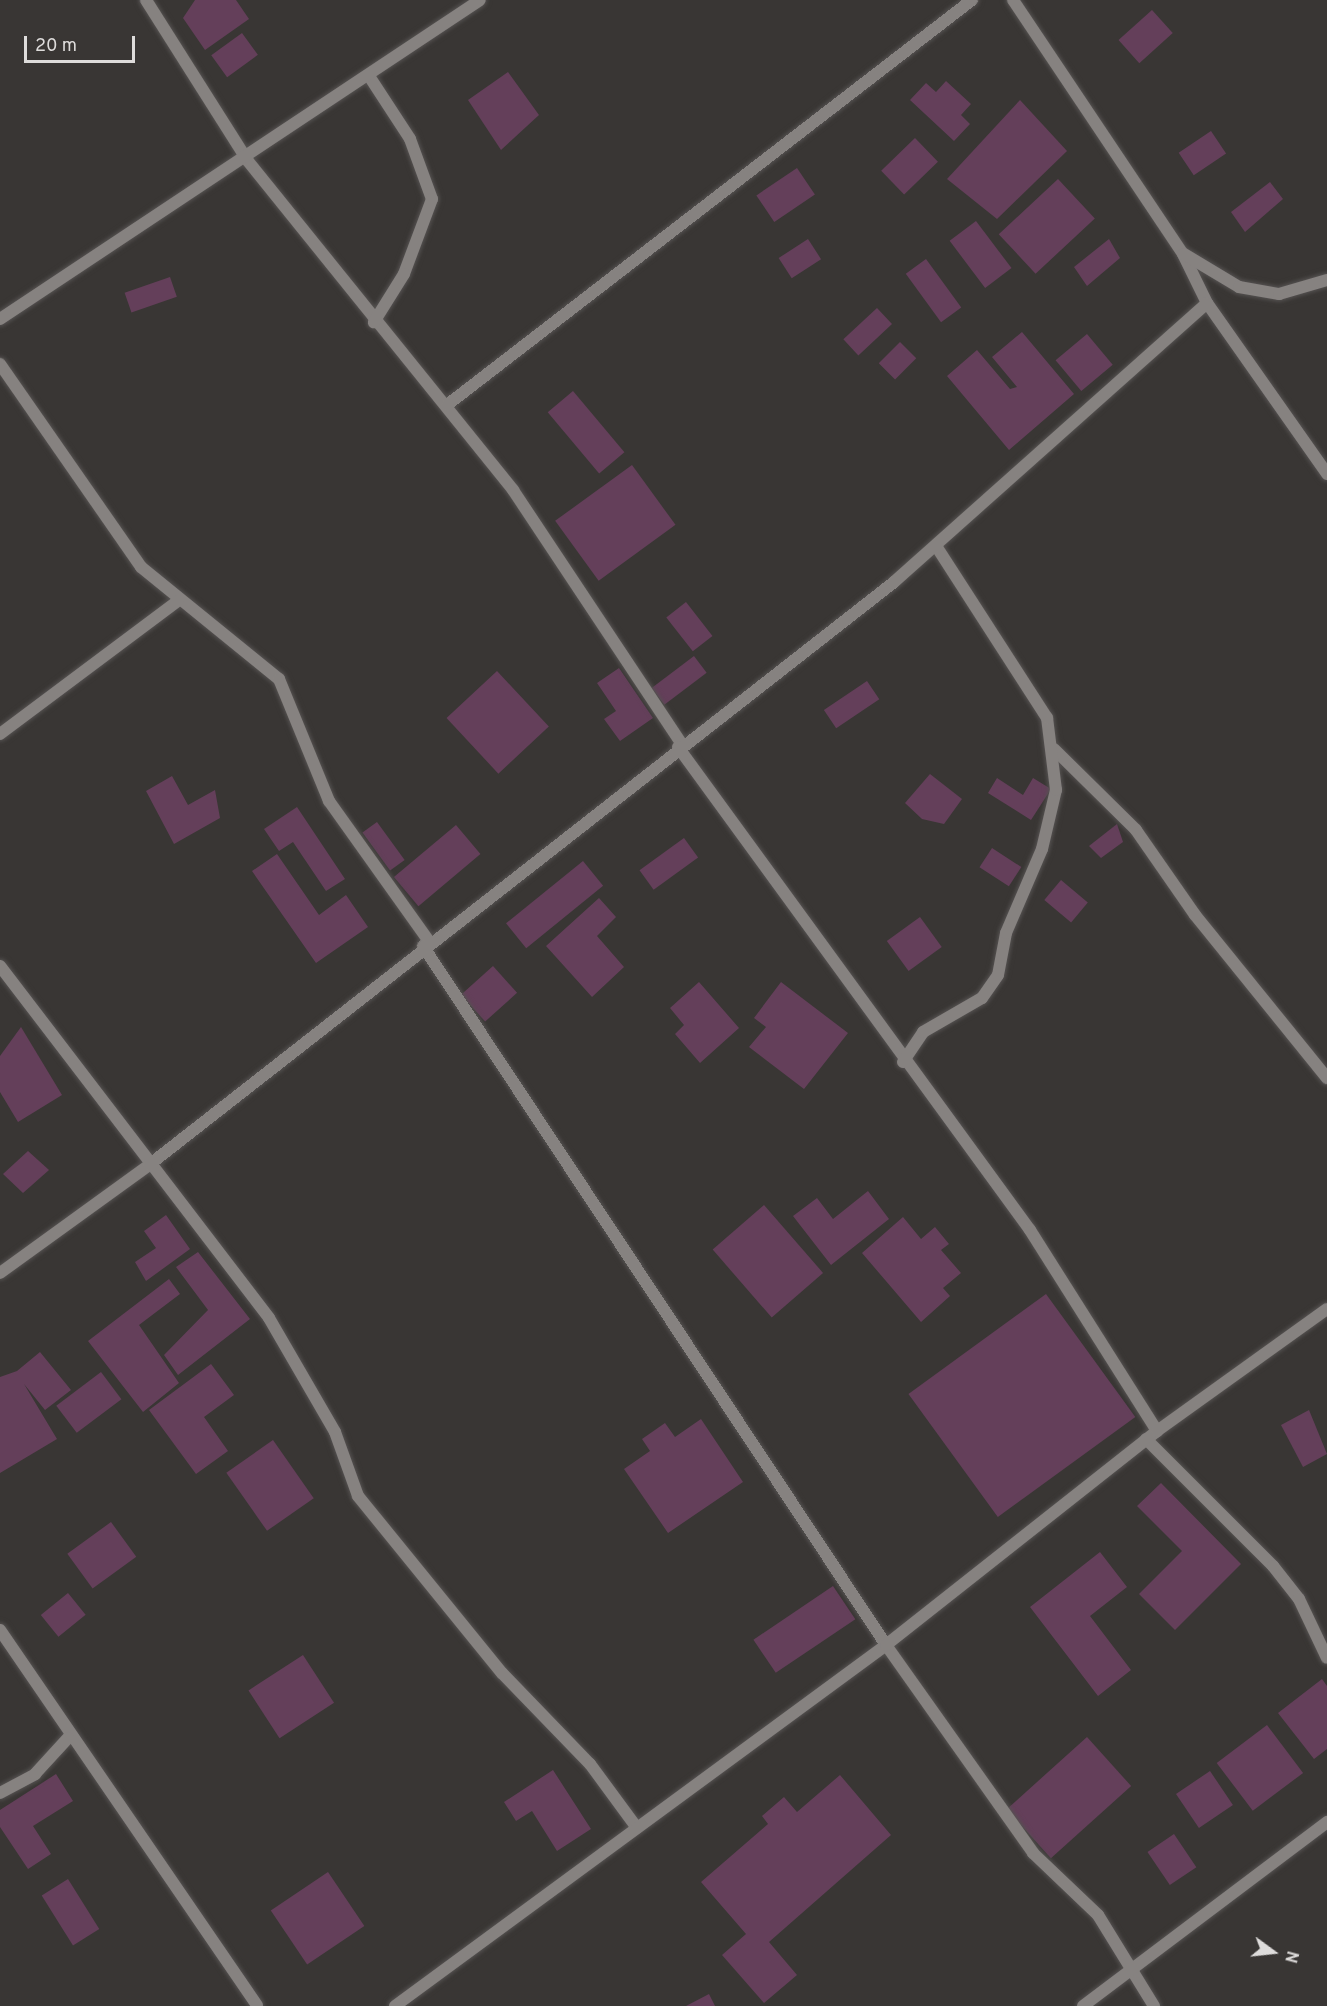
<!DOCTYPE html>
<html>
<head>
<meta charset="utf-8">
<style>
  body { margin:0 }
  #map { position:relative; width:1327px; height:2006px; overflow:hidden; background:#393634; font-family:Overpass,sans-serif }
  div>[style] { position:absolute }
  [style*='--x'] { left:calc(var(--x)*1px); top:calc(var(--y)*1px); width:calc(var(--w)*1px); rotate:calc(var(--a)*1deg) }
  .building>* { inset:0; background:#643f5a; transform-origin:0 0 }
  .roads { filter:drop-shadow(0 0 2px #555251) drop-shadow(0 0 2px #555251) }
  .minor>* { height:12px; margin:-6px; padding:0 6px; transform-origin:6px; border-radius:6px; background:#868280 }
  .tertiary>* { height:12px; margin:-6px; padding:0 6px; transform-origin:6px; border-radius:6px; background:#868280 }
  span { translate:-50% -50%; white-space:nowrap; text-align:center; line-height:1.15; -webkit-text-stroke:6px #393634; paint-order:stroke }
  .north { position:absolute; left:1243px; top:1922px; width:60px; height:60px; -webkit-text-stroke:4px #393634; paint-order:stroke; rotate:105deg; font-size:16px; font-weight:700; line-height:24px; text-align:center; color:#dedcdb }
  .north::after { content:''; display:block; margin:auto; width:21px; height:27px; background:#dedcdb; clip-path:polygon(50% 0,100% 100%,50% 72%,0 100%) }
  .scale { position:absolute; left:24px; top:36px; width:111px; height:27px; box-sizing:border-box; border:3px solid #dedcdb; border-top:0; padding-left:8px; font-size:18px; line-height:21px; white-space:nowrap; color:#dedcdb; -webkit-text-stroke:4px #393634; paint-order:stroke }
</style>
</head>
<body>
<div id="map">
  <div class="building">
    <i style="clip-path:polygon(195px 0,236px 0,249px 19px,205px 50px,183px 18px)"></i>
    <i style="left:1152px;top:10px;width:31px;height:45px;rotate:48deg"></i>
    <i style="left:242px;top:33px;width:27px;height:38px;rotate:54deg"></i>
    <i style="clip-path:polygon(508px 72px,539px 115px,501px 150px,468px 100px)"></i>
    <i style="clip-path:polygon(946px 81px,971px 104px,961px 115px,970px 124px,954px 141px,910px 100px,926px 83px,936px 92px)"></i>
    <i style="clip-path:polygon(1020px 100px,1067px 151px,997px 219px,947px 179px)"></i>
    <i style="left:1211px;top:131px;width:27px;height:39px;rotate:56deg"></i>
    <i style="left:915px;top:138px;width:33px;height:47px;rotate:46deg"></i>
    <i style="left:797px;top:168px;width:32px;height:49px;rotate:56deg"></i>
    <i style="left:1058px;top:179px;width:54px;height:81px;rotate:47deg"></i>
    <i style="clip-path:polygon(1270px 182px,1283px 199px,1245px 232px,1231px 212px)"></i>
    <i style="left:976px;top:221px;width:59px;height:33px;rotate:53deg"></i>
    <i style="left:808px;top:239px;width:24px;height:35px;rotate:57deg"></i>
    <i style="clip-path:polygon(1109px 239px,1120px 258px,1087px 286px,1074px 267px)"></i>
    <i style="left:926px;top:259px;width:60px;height:25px;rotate:54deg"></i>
    <i style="left:170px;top:277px;width:21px;height:48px;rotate:71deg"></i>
    <i style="left:877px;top:308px;width:22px;height:46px;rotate:47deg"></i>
    <i style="clip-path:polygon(1022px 332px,1074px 394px,1009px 450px,947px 376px,977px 350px,1010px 389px,1017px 387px,992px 357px)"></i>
    <i style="left:1087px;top:334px;width:40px;height:41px;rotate:50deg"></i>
    <i style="left:900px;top:342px;width:23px;height:30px;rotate:45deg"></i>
    <i style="left:573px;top:391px;width:80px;height:33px;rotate:50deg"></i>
    <i style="left:632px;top:465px;width:74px;height:95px;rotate:54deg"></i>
    <i style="left:686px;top:602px;width:43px;height:25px;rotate:52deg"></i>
    <i style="left:694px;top:656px;width:21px;height:53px;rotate:53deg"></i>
    <i style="clip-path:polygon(619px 668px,653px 718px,620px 741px,604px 719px,616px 711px,597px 683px)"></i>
    <i style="left:497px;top:671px;width:76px;height:69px;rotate:47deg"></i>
    <i style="left:867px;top:681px;width:22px;height:52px;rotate:56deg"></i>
    <i style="clip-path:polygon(930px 774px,962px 799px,944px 824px,922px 819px,905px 803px)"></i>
    <i style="clip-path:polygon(172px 776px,188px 805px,215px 790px,220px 818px,174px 844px,146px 791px)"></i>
    <i style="clip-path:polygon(997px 778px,1023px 795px,1033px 778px,1051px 789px,1031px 820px,988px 793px)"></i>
    <i style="clip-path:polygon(297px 807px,345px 879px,326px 891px,293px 842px,279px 851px,264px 829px)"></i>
    <i style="left:377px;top:822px;width:47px;height:18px;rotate:54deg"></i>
    <i style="clip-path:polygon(1117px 824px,1123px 842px,1101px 858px,1089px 846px)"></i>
    <i style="left:456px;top:825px;width:38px;height:81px;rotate:50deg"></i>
    <i style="left:684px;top:838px;width:24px;height:55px;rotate:54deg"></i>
    <i style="left:992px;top:848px;width:35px;height:23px;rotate:33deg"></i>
    <i style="clip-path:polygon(277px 854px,319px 915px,346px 895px,368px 927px,316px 963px,252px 871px)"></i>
    <i style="left:583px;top:861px;width:32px;height:99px;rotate:51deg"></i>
    <i style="left:1061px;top:880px;width:35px;height:26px;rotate:40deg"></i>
    <i style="clip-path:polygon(599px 898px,616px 917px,597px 936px,624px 967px,592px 997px,546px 946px)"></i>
    <i style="left:920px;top:917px;width:37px;height:41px;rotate:54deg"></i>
    <i style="left:493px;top:966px;width:36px;height:43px;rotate:48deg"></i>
    <i style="clip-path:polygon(699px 982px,739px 1028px,700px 1063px,675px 1034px,684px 1025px,670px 1008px)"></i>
    <i style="clip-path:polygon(781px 982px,848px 1033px,804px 1089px,749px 1047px,766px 1027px,754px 1018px)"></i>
    <i style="clip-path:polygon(21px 1027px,62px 1095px,18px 1122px,0 1092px,0 1056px)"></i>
    <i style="clip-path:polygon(28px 1151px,49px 1170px,23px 1193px,3px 1174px)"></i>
    <i style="clip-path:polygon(868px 1191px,889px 1219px,831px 1265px,793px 1216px,817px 1198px,833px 1219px)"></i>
    <i style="left:764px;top:1205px;width:90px;height:68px;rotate:49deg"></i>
    <i style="clip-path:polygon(166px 1215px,190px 1249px,146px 1281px,135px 1262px,156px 1248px,144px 1231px)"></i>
    <i style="clip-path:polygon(903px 1217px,921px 1239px,935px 1227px,949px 1244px,941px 1250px,961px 1273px,943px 1288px,950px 1296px,921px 1322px,862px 1253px)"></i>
    <i style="clip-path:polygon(198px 1252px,250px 1319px,178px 1375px,164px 1355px,208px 1310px,176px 1267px)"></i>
    <i style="clip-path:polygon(169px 1279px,180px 1294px,139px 1325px,179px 1383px,143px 1412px,88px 1341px)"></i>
    <i style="left:1046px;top:1294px;width:152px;height:170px;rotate:54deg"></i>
    <i style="clip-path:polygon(40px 1352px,71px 1390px,45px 1410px,24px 1384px,57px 1439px,0 1473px,0 1377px,17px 1371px)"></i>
    <i style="clip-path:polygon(211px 1364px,234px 1395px,204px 1417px,228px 1451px,196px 1474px,149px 1410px)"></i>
    <i style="left:101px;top:1372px;width:34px;height:56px;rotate:53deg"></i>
    <i style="clip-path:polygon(1309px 1410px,1327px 1454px,1303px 1467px,1281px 1425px)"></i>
    <i style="clip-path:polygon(701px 1419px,743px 1482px,668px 1533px,624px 1469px,650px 1451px,642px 1439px,665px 1423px,675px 1437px)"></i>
    <i style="left:273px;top:1440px;width:71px;height:57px;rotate:55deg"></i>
    <i style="clip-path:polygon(1161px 1483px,1241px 1564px,1175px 1630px,1139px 1594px,1182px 1551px,1137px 1506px)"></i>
    <i style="left:111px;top:1522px;width:43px;height:54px;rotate:54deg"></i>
    <i style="clip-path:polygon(1100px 1552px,1127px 1587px,1090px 1616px,1131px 1670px,1098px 1696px,1030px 1607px)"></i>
    <i style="left:833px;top:1586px;width:40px;height:96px;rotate:56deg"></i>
    <i style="left:68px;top:1593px;width:28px;height:35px;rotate:51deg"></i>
    <i style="left:303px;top:1655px;width:57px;height:65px;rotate:57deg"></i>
    <i style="clip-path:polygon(1322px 1679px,1327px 1686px,1327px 1749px,1314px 1759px,1278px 1713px)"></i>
    <i style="left:1267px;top:1725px;width:60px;height:63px;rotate:53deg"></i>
    <i style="left:1087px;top:1737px;width:66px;height:108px;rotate:48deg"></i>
    <i style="clip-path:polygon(553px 1770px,591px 1829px,557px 1851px,532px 1811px,516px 1821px,504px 1802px)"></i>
    <i style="left:1210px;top:1771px;width:41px;height:41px;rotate:56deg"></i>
    <i style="clip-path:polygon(56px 1774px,73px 1801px,33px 1826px,51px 1854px,28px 1869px,0 1827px,0 1810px)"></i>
    <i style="clip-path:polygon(840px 1775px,891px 1835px,769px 1942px,797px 1975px,764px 2003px,722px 1955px,746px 1934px,701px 1882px,768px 1824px,762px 1816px,784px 1797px,797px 1812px)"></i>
    <i style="left:1174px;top:1834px;width:40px;height:32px;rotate:56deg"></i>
    <i style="left:328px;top:1872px;width:65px;height:69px;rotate:56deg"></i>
    <i style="left:68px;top:1879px;width:59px;height:31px;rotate:58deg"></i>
    <i style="clip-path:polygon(709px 1994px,715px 2006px,686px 2006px)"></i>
  </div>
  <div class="roads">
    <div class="minor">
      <i style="--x:146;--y:0;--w:189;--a:57.7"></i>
      <i style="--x:247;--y:160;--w:424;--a:51.1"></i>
      <i style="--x:513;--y:490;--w:304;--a:56.4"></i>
      <i style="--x:1013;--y:0;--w:306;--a:56.2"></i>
      <i style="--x:1183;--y:254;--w:55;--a:63.9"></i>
      <i style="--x:1207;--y:303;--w:209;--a:54.9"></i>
      <i style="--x:369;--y:76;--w:75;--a:56.9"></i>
      <i style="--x:410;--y:139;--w:64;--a:69.9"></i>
      <i style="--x:432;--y:199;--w:80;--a:110.5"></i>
      <i style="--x:404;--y:274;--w:57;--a:122"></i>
      <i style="--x:1184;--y:254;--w:64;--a:31"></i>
      <i style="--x:1239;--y:287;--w:41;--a:9.9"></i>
      <i style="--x:1279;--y:294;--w:50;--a:-16.3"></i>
      <i style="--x:0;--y:319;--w:576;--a:-33.61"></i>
      <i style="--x:0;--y:364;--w:247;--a:55.2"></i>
      <i style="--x:141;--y:567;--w:178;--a:39.1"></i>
      <i style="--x:279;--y:679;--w:132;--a:67.7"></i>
      <i style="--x:329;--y:801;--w:172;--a:54.5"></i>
      <i style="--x:447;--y:405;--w:663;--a:-37.65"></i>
      <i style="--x:0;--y:734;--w:222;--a:-36.8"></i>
      <i style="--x:678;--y:747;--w:598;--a:53.92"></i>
      <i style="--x:1030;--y:1230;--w:238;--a:57.7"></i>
      <i style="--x:1054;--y:749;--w:115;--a:44.6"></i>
      <i style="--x:1136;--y:830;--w:103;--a:55.2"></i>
      <i style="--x:1195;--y:915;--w:210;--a:51"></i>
      <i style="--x:423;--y:946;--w:838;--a:56.48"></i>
      <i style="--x:886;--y:1645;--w:255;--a:54.7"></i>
      <i style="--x:1033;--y:1853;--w:90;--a:43.6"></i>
      <i style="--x:1098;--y:1915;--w:107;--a:58.4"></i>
      <i style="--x:0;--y:966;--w:443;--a:52.6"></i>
      <i style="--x:269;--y:1318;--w:132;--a:59.9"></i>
      <i style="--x:335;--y:1432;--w:68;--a:70.2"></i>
      <i style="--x:358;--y:1496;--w:228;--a:50.9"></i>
      <i style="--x:502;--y:1673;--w:127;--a:46"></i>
      <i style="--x:590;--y:1764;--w:79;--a:53.7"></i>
      <i style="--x:903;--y:1062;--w:36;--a:-56"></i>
      <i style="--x:923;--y:1032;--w:68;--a:-30"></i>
      <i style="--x:982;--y:998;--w:28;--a:-55"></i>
      <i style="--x:998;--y:975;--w:43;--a:-79.2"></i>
      <i style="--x:1006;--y:933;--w:91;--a:-66.8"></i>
      <i style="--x:1042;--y:849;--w:61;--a:-76.7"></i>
      <i style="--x:1056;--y:790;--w:73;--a:-97.1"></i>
      <i style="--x:1047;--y:718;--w:205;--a:-122.8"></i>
      <i style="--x:0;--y:1273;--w:184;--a:-35.9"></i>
      <i style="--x:149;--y:1165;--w:946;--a:-38.04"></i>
      <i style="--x:894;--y:582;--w:419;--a:-41.7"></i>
      <i style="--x:1146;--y:1439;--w:180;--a:45"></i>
      <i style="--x:1273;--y:1566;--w:42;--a:51.8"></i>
      <i style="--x:1299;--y:1599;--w:65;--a:64.6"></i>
      <i style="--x:0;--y:1630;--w:455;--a:55.6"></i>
      <i style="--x:0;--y:1793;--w:40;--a:-28"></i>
      <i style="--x:35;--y:1774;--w:49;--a:-47.5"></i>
      <i style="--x:1083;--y:2006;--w:306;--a:-37"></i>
    </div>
    <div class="tertiary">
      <i style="--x:395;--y:2006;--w:609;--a:-36.32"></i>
      <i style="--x:886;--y:1645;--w:345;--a:-38.3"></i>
      <i style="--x:1157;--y:1431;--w:209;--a:-35.7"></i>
    </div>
  </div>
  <div class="north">N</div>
  <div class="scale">20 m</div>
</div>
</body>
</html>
